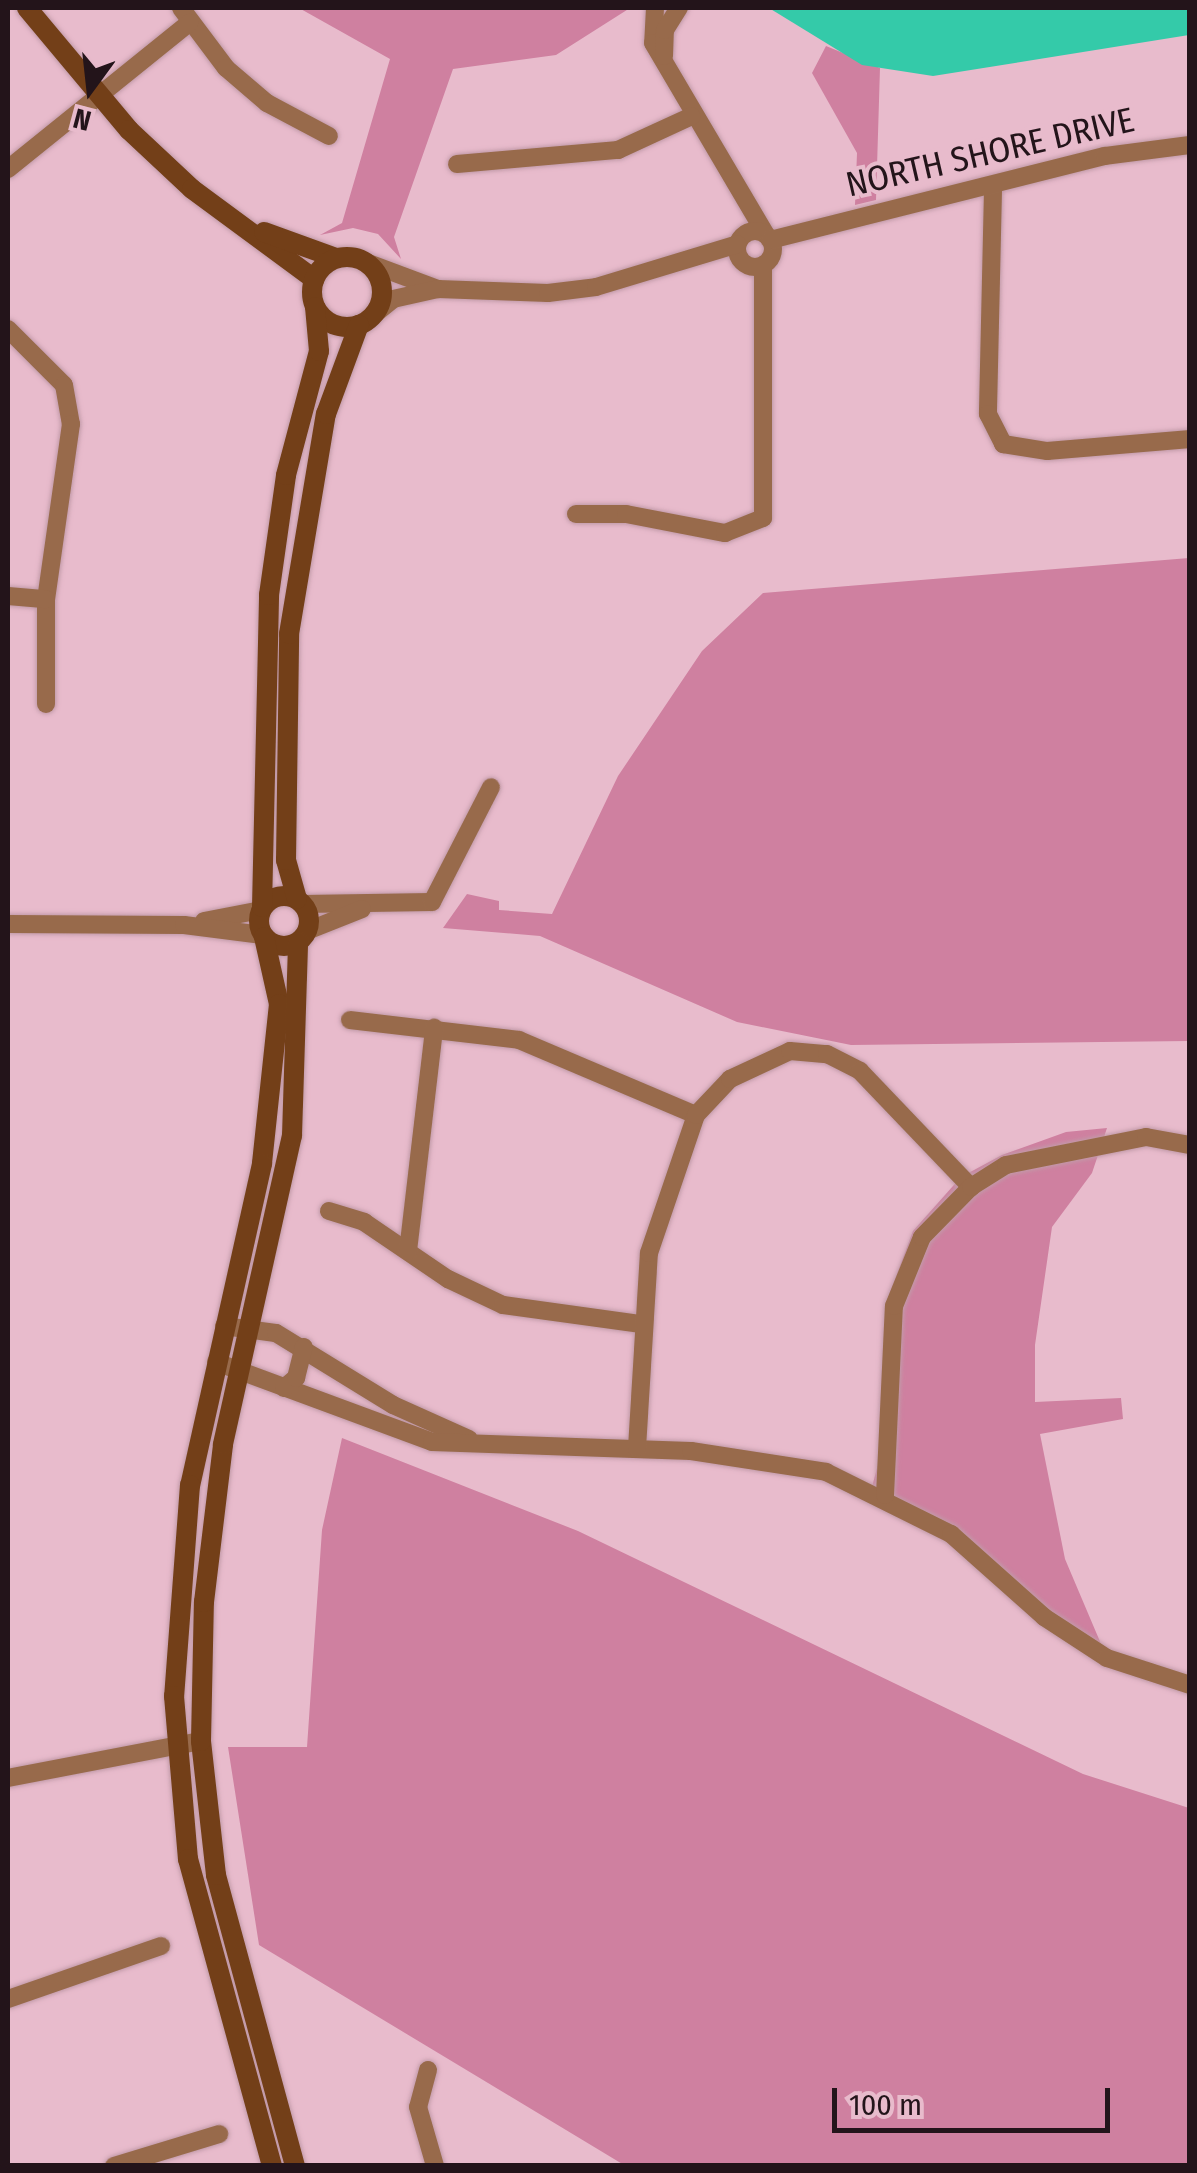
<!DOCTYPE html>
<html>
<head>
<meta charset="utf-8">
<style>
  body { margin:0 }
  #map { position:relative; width:1197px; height:2173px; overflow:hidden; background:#e8bbcc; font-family:"Fira Sans Condensed",sans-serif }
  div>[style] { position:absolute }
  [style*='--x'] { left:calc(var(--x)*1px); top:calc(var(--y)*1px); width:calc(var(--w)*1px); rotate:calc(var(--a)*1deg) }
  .green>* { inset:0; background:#cf80a0 }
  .water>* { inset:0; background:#34caa9 }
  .roads { filter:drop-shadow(0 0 2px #c19aa8) drop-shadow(0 0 2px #c19aa8) }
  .street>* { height:18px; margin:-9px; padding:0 9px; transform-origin:9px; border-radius:9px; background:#986a4b }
  .street>.ring { margin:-9px; padding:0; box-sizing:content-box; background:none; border:18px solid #986a4b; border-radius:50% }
  .secondary>* { height:20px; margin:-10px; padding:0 10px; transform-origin:10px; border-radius:10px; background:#733f18 }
  .secondary>.ring { margin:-10px; padding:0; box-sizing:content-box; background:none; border:20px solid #733f18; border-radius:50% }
  span { translate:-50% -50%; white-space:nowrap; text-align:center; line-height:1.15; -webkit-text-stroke:8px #e8bbcc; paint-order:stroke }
  .street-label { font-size:35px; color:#23141a }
  .frame { position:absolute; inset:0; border:10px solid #23141a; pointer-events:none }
  .north { position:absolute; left:40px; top:40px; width:100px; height:100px; -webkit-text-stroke:8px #e8bbcc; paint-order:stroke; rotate:195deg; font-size:28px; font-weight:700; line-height:40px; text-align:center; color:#23141a }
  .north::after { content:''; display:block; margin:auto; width:35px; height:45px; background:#23141a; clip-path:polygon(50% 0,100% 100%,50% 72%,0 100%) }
  .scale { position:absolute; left:832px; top:2088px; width:278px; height:45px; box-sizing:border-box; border:5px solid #23141a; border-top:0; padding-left:12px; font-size:30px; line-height:35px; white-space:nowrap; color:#23141a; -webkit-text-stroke:8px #e8bbcc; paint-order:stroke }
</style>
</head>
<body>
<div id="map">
  <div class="green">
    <i style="clip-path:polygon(299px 8px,630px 8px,556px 55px,453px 69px,394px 237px,401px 259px,378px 234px,353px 228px,320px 235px,342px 223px,390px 59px)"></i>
    <i style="clip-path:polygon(826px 46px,880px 68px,876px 200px,855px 205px,857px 153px,812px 73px)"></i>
    <i style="clip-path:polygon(1189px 558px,1189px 1041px,851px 1045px,737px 1022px,540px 936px,443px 928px,467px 894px,499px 901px,499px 910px,552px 914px,618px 776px,702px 651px,763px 593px)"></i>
    <i style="clip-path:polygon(1107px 1128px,1092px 1173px,1052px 1227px,1035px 1345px,1035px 1402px,1121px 1398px,1123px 1419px,1040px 1434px,1065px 1559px,1104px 1651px,1044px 1617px,951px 1534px,872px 1487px,886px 1434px,886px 1303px,913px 1231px,961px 1177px,1002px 1155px,1066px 1132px)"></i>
    <i style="clip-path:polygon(342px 1438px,578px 1531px,1083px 1774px,1189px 1808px,1189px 2165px,624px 2165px,259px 1945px,228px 1747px,307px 1747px,322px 1530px)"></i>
  </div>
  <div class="water">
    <i style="clip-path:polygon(769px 8px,1189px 8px,1189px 35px,933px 76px,862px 65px)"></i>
  </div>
  <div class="roads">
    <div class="street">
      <i style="--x:181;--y:8;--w:75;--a:53.1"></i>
      <i style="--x:226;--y:68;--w:54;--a:40.5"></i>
      <i style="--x:267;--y:103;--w:70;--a:28"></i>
      <i style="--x:655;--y:8;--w:35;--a:93"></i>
      <i style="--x:653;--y:43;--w:223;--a:59.5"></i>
      <i style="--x:664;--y:56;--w:26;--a:-88"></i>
      <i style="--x:665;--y:30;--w:26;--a:-58"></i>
      <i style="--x:457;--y:164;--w:162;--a:-5"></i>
      <i style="--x:618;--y:150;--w:81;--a:-24.7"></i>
      <i style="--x:8;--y:169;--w:233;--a:-38.9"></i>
      <i style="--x:993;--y:190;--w:224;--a:91.3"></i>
      <i style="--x:988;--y:414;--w:34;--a:63"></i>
      <i style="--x:1003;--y:444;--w:45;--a:9"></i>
      <i style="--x:1047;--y:451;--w:144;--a:-4.8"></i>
      <i class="ring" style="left:737px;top:231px;width:18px;height:18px"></i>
      <i style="--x:770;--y:240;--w:345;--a:-14.1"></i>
      <i style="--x:1105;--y:156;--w:86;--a:-7.4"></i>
      <i style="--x:368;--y:263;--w:75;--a:20.4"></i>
      <i style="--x:438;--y:289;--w:110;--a:2.1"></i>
      <i style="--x:548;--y:293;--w:48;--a:-7.1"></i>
      <i style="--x:596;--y:287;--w:148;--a:-16.8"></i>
      <i style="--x:376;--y:313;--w:22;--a:-39"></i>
      <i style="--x:393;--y:299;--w:46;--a:-12.5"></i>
      <i style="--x:8;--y:329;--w:79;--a:45"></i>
      <i style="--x:64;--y:385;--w:40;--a:80"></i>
      <i style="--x:71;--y:424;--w:177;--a:98.1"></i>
      <i style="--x:46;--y:599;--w:105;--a:90"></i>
      <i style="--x:576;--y:514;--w:50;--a:0"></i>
      <i style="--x:626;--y:514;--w:101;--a:10.9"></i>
      <i style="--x:725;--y:533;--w:41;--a:-21.5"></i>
      <i style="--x:763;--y:518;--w:253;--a:-90"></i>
      <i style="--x:8;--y:596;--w:38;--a:5"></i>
      <i style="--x:303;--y:904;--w:129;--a:-0.9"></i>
      <i style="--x:432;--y:902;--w:129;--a:-62.8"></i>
      <i style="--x:204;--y:921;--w:58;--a:-10.9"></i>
      <i style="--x:8;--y:924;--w:176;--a:0.3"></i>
      <i style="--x:184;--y:925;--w:79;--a:7.3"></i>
      <i style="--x:307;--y:931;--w:59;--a:-21.8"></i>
      <i style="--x:350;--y:1020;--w:170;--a:6.7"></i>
      <i style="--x:519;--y:1040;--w:192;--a:23"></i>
      <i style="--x:329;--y:1211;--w:37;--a:17"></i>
      <i style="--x:364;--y:1222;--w:102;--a:34.2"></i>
      <i style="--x:448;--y:1279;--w:61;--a:25.3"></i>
      <i style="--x:503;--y:1305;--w:138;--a:7.9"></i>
      <i style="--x:408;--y:1251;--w:225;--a:-83.3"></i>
      <i style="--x:224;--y:1326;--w:52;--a:7.7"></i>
      <i style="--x:276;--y:1333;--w:137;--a:31.6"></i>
      <i style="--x:393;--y:1405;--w:83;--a:24.1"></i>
      <i style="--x:216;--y:1362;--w:230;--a:20.3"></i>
      <i style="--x:432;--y:1442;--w:259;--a:2"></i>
      <i style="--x:691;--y:1451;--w:137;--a:8.8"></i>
      <i style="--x:826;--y:1472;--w:140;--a:26.4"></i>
      <i style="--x:951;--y:1534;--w:125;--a:41.7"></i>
      <i style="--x:1044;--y:1617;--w:75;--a:33.1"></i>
      <i style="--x:1107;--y:1658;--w:87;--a:18"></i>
      <i style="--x:284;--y:1388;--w:16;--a:-40"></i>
      <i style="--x:296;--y:1378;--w:32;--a:-76"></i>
      <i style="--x:637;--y:1448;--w:195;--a:-86.5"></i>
      <i style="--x:649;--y:1253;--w:146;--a:-71.2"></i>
      <i style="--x:696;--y:1115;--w:50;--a:-46.6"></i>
      <i style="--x:730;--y:1079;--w:66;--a:-25"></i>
      <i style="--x:790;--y:1051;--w:37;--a:5"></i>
      <i style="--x:827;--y:1054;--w:37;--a:27"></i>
      <i style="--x:860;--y:1071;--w:161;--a:46.3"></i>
      <i style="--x:885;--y:1495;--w:189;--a:-87.3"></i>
      <i style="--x:894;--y:1306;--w:74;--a:-67.9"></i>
      <i style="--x:922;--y:1237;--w:70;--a:-45.6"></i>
      <i style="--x:971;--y:1187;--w:41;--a:-32.2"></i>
      <i style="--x:1006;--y:1165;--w:143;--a:-11.3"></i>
      <i style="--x:1146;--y:1137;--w:45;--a:10.3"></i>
      <i style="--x:8;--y:1778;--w:197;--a:-10.9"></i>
      <i style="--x:8;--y:1999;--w:162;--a:-19.1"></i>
      <i style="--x:428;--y:2070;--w:38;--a:105"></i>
      <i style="--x:418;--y:2107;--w:61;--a:73.9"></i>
      <i style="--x:114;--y:2166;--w:110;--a:-16.9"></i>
    </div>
    <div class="secondary">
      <i style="--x:27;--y:8;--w:159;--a:50.1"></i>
      <i style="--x:129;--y:130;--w:86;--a:43.1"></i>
      <i style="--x:192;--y:189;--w:152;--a:36.4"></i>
      <i style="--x:264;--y:232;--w:77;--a:19.9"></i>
      <i class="ring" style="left:312px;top:257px;width:50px;height:50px"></i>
      <i class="ring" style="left:259px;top:896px;width:30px;height:30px"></i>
      <i style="--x:297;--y:899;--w:41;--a:-105.8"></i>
      <i style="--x:286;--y:860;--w:226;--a:-89.2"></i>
      <i style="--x:289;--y:634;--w:223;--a:-80.5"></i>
      <i style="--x:326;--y:414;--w:95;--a:-69.7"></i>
      <i style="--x:262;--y:907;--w:312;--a:-88.7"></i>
      <i style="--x:269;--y:595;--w:121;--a:-81.9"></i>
      <i style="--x:286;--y:475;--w:128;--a:-75.1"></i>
      <i style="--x:319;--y:351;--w:44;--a:-95.2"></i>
      <i style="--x:264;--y:937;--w:69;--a:77.4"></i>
      <i style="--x:279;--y:1004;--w:161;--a:96.1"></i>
      <i style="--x:262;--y:1164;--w:329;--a:102.6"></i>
      <i style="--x:190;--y:1485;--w:212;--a:94.3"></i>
      <i style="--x:174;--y:1696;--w:164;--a:85.1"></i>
      <i style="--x:188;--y:1859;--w:318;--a:74.7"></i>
      <i style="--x:295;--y:2166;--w:302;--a:-105.2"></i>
      <i style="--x:216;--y:1875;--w:135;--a:-96.4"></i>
      <i style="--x:201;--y:1741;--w:139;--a:-88.8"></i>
      <i style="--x:204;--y:1602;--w:159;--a:-83.1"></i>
      <i style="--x:223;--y:1444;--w:316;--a:-77.4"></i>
      <i style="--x:292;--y:1136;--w:194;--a:-88.2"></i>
    </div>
  </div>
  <div class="street-label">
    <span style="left:990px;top:152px;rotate:-13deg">NORTH SHORE DRIVE</span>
  </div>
  <div class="frame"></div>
  <div class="north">N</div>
  <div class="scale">100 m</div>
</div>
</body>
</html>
